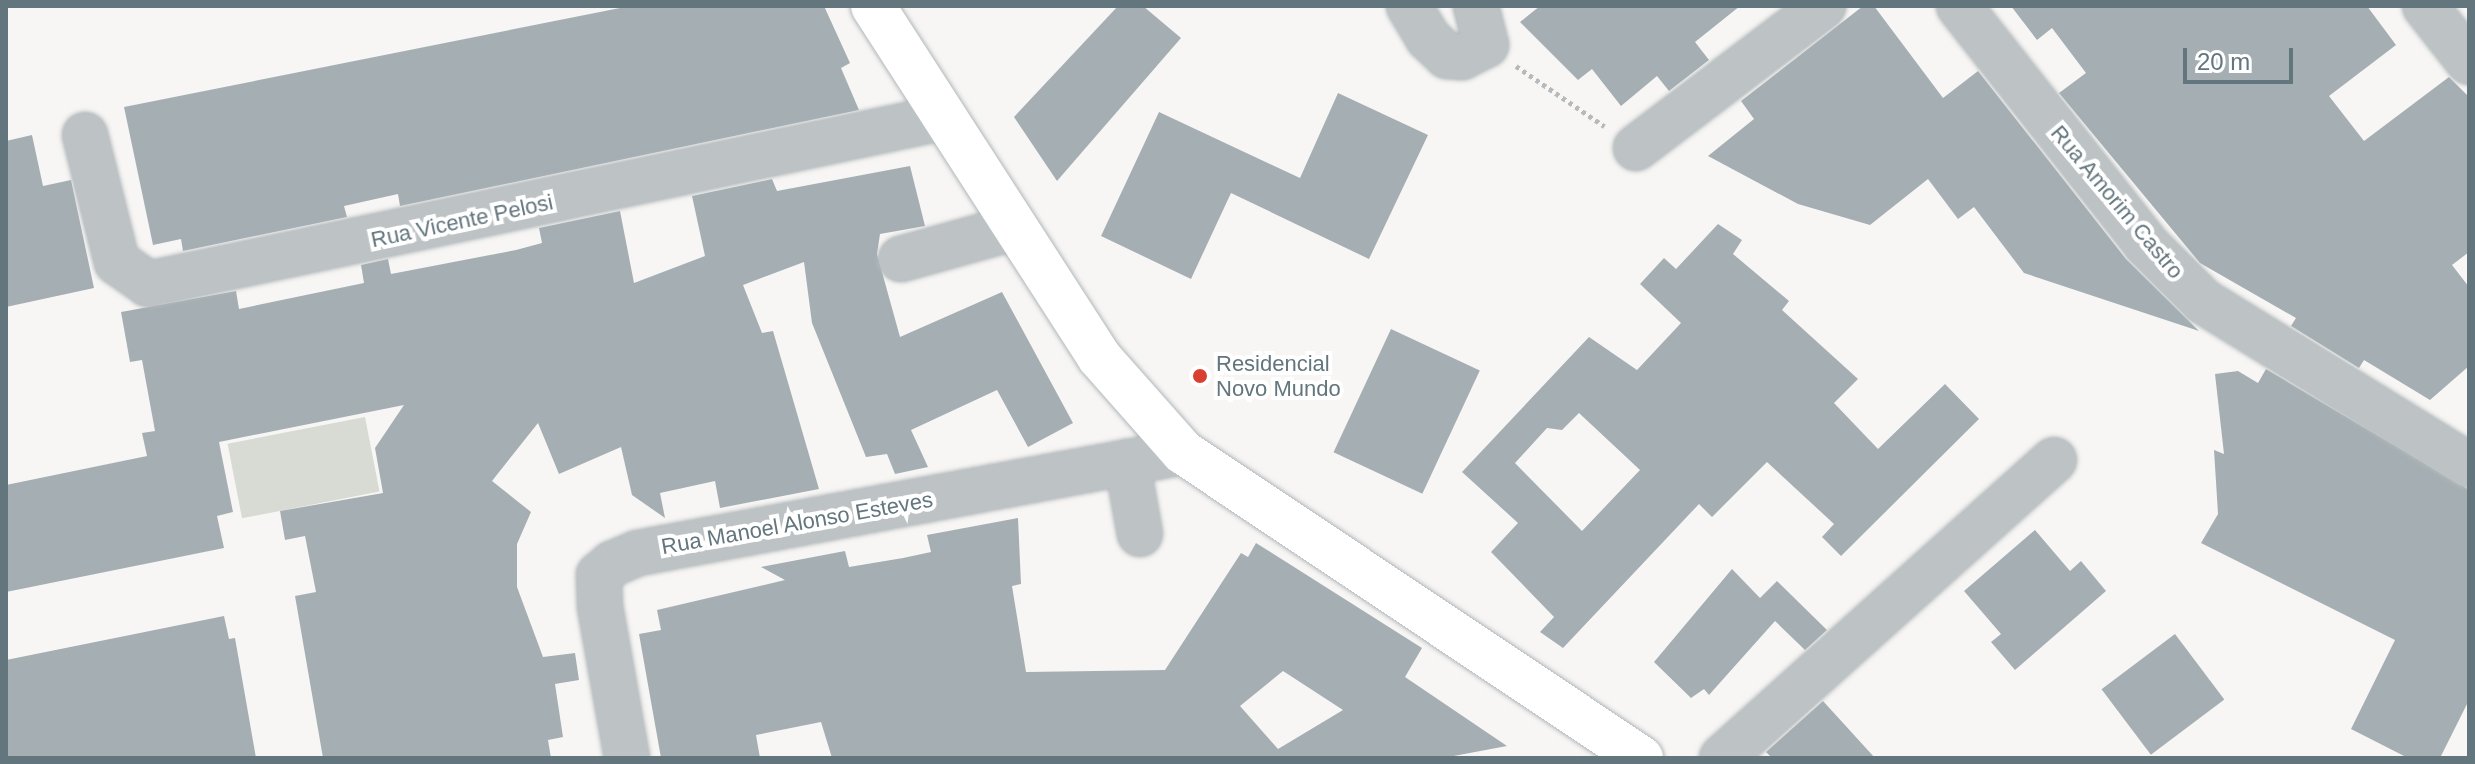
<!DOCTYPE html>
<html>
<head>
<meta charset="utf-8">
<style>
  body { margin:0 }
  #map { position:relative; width:2475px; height:764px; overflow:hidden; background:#f7f6f4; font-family:Arial,sans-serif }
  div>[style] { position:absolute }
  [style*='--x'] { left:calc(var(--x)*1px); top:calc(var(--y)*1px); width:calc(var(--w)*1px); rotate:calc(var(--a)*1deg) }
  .green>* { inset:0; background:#d7dbd3; transform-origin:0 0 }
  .building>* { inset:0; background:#a5afb3; transform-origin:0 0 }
  .path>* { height:5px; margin-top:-2.5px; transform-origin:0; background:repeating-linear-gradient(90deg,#b6babc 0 4px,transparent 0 8px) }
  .roads { filter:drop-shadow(0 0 2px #b1b7ba) drop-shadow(0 0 2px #b1b7ba) }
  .minor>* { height:44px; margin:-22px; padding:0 22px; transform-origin:22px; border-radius:22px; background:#bdc3c5 }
  .major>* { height:44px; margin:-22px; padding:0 22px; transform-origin:22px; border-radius:22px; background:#fff }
  .dots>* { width:22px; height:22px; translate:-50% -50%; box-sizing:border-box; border:4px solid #fff; border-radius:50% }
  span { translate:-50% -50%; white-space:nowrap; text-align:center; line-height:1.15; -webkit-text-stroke:8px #fff; paint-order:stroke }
  .street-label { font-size:22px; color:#63757d }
  .poi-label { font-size:22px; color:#63757d }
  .left { translate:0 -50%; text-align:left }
  .frame { position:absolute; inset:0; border:8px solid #63757d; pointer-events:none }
  .scale { position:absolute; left:2183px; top:48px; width:110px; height:36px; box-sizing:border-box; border:4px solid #63757d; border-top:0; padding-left:10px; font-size:24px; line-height:28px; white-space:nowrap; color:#63757d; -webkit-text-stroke:6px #fff; paint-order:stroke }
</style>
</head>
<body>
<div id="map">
  <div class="green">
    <i style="left:365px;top:417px;width:76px;height:140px;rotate:79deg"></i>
  </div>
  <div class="building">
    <i style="clip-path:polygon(630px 6px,824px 6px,850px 63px,841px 68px,859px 110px,400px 206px,398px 194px,344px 206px,347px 217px,183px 251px,181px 239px,153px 245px,124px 107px)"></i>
    <i style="clip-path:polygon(1118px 6px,1143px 6px,1181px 38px,1057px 181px,1014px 117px)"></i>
    <i style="clip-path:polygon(1540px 6px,1740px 6px,1695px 42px,1709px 60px,1669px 91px,1657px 76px,1621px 106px,1592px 69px,1578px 80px,1520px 22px)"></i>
    <i style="clip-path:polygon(1863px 6px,1874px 6px,1943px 98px,1978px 71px,2126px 259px,2199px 331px,2024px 273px,1974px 207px,1958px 219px,1928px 179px,1870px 225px,1798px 204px,1708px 156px,1754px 119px,1741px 101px)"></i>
    <i style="clip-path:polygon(2011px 6px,2367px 6px,2396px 45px,2329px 96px,2364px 141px,2449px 77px,2469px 97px,2469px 252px,2452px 265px,2469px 287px,2469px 366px,2430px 400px,2364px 360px,2359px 368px,2291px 326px,2296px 318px,2200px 263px,2059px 93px,2086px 73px,2052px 28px,2037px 40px)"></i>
    <i style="clip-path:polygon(1338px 93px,1428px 135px,1369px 259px,1231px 193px,1191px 279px,1101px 236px,1159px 112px,1300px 178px)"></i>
    <i style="clip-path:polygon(32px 135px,43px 186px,71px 180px,94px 288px,6px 307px,6px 141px)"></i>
    <i style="clip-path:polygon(910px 166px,925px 226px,880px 234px,877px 254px,900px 337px,1002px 292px,1073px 423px,1028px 447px,997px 390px,911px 430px,928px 467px,895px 474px,887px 454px,866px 457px,812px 323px,804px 262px,743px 285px,762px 333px,773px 331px,819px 489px,720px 508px,715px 481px,660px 493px,665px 518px,632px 495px,621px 447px,559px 474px,538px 423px,492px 481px,531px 512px,517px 544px,517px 587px,543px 657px,575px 653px,579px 680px,555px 684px,563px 737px,548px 740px,551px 758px,323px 758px,295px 596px,316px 592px,305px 536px,285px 540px,280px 511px,383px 493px,375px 448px,404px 405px,219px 442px,233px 512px,217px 516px,224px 548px,6px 592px,6px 485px,147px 456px,142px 433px,155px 431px,142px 360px,130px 362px,121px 312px,236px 291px,239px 309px,301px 296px,364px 283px,361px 265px,388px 259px,391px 274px,516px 250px,542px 243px,539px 228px,620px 211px,634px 283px,705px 256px,692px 196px,772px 179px,777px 191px)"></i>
    <i style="clip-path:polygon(evenodd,1718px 224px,1742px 240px,1733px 254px,1789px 301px,1782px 310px,1858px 379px,1834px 403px,1878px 449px,1945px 384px,1979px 419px,1841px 556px,1822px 537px,1834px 524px,1767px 462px,1712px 517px,1699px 504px,1563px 648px,1540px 632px,1554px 617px,1491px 552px,1518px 523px,1462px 472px,1589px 337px,1637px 370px,1681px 323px,1640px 284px,1664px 258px,1676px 269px,1718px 224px,1579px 413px,1640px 470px,1582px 531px,1515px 463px,1547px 428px,1562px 430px,1579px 413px)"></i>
    <i style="left:1391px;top:329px;width:98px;height:136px;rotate:25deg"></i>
    <i style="clip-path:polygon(2266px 369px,2469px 490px,2469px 700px,2440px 758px,2408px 758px,2351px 729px,2395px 640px,2201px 543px,2218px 514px,2214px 450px,2224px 454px,2215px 374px,2238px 371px,2258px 383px)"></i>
    <i style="clip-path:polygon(evenodd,1018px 518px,1021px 584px,1012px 586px,1026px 672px,1165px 670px,1241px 553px,1248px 557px,1256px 543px,1422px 648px,1405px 677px,1507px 746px,1443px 758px,832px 758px,821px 722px,756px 735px,760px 758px,661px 758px,639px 634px,661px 630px,657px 610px,785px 580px,761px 567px,845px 551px,849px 567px,903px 558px,931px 552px,927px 535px,1018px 518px,1283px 671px,1343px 710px,1278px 749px,1240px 706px,1283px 671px)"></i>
    <i style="clip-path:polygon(2035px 530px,2070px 571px,2081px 561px,2106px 591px,2015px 670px,1991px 642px,2001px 634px,1964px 591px)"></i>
    <i style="clip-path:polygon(1732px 569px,1760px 598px,1777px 581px,1827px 630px,1805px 650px,1775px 621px,1709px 695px,1704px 689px,1691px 698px,1654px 662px)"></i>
    <i style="clip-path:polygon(224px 616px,229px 639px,235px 638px,256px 758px,6px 758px,6px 660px)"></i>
    <i style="left:2175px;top:634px;width:82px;height:92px;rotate:53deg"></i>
    <i style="clip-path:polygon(1823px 701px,1875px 758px,1772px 758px,1766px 752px)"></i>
  </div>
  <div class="path">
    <i style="--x:1516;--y:66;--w:107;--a:34.3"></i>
  </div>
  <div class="roads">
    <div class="minor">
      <i style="--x:1409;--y:6;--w:37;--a:59"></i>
      <i style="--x:1428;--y:38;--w:26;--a:43"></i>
      <i style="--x:1447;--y:56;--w:15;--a:4"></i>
      <i style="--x:1462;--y:57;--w:27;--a:-27"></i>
      <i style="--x:1486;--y:45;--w:40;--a:-104.4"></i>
      <i style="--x:1959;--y:6;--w:303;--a:51.8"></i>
      <i style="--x:2146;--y:244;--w:81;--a:45"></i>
      <i style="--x:2203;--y:301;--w:312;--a:31.7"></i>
      <i style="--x:2425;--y:6;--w:71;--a:51.8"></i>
      <i style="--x:85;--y:135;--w:131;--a:75.9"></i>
      <i style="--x:117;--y:262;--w:38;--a:35"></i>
      <i style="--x:148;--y:284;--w:810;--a:-11.82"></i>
      <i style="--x:1636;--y:148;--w:235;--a:-37.2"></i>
      <i style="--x:901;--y:259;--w:116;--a:-15.5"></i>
      <i style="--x:1127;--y:462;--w:73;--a:79.8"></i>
      <i style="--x:627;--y:758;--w:154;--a:-100.1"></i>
      <i style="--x:600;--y:606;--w:31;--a:-92"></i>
      <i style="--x:599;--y:575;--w:17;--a:-40"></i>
      <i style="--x:612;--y:564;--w:28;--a:-23"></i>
      <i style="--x:638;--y:553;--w:554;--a:-10.5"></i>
      <i style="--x:1722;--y:758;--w:446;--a:-41.9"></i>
    </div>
    <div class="major">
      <i style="--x:873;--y:6;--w:417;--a:57.2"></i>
      <i style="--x:1099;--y:357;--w:127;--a:48.5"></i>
      <i style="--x:1183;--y:452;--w:551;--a:33.75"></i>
    </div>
  </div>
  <div class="dots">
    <i style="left:1200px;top:376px;background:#da4030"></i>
  </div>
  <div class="street-label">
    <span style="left:2117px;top:202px;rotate:50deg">Rua Amorim Castro</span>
    <span style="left:462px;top:221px;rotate:-12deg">Rua Vicente Pelosi</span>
    <span style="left:797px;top:523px;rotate:-10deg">Rua Manoel Alonso Esteves</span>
  </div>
  <div class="poi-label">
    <span class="left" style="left:1216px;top:376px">Residencial<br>Novo Mundo</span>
  </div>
  <div class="frame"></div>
  <div class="scale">20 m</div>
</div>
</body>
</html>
